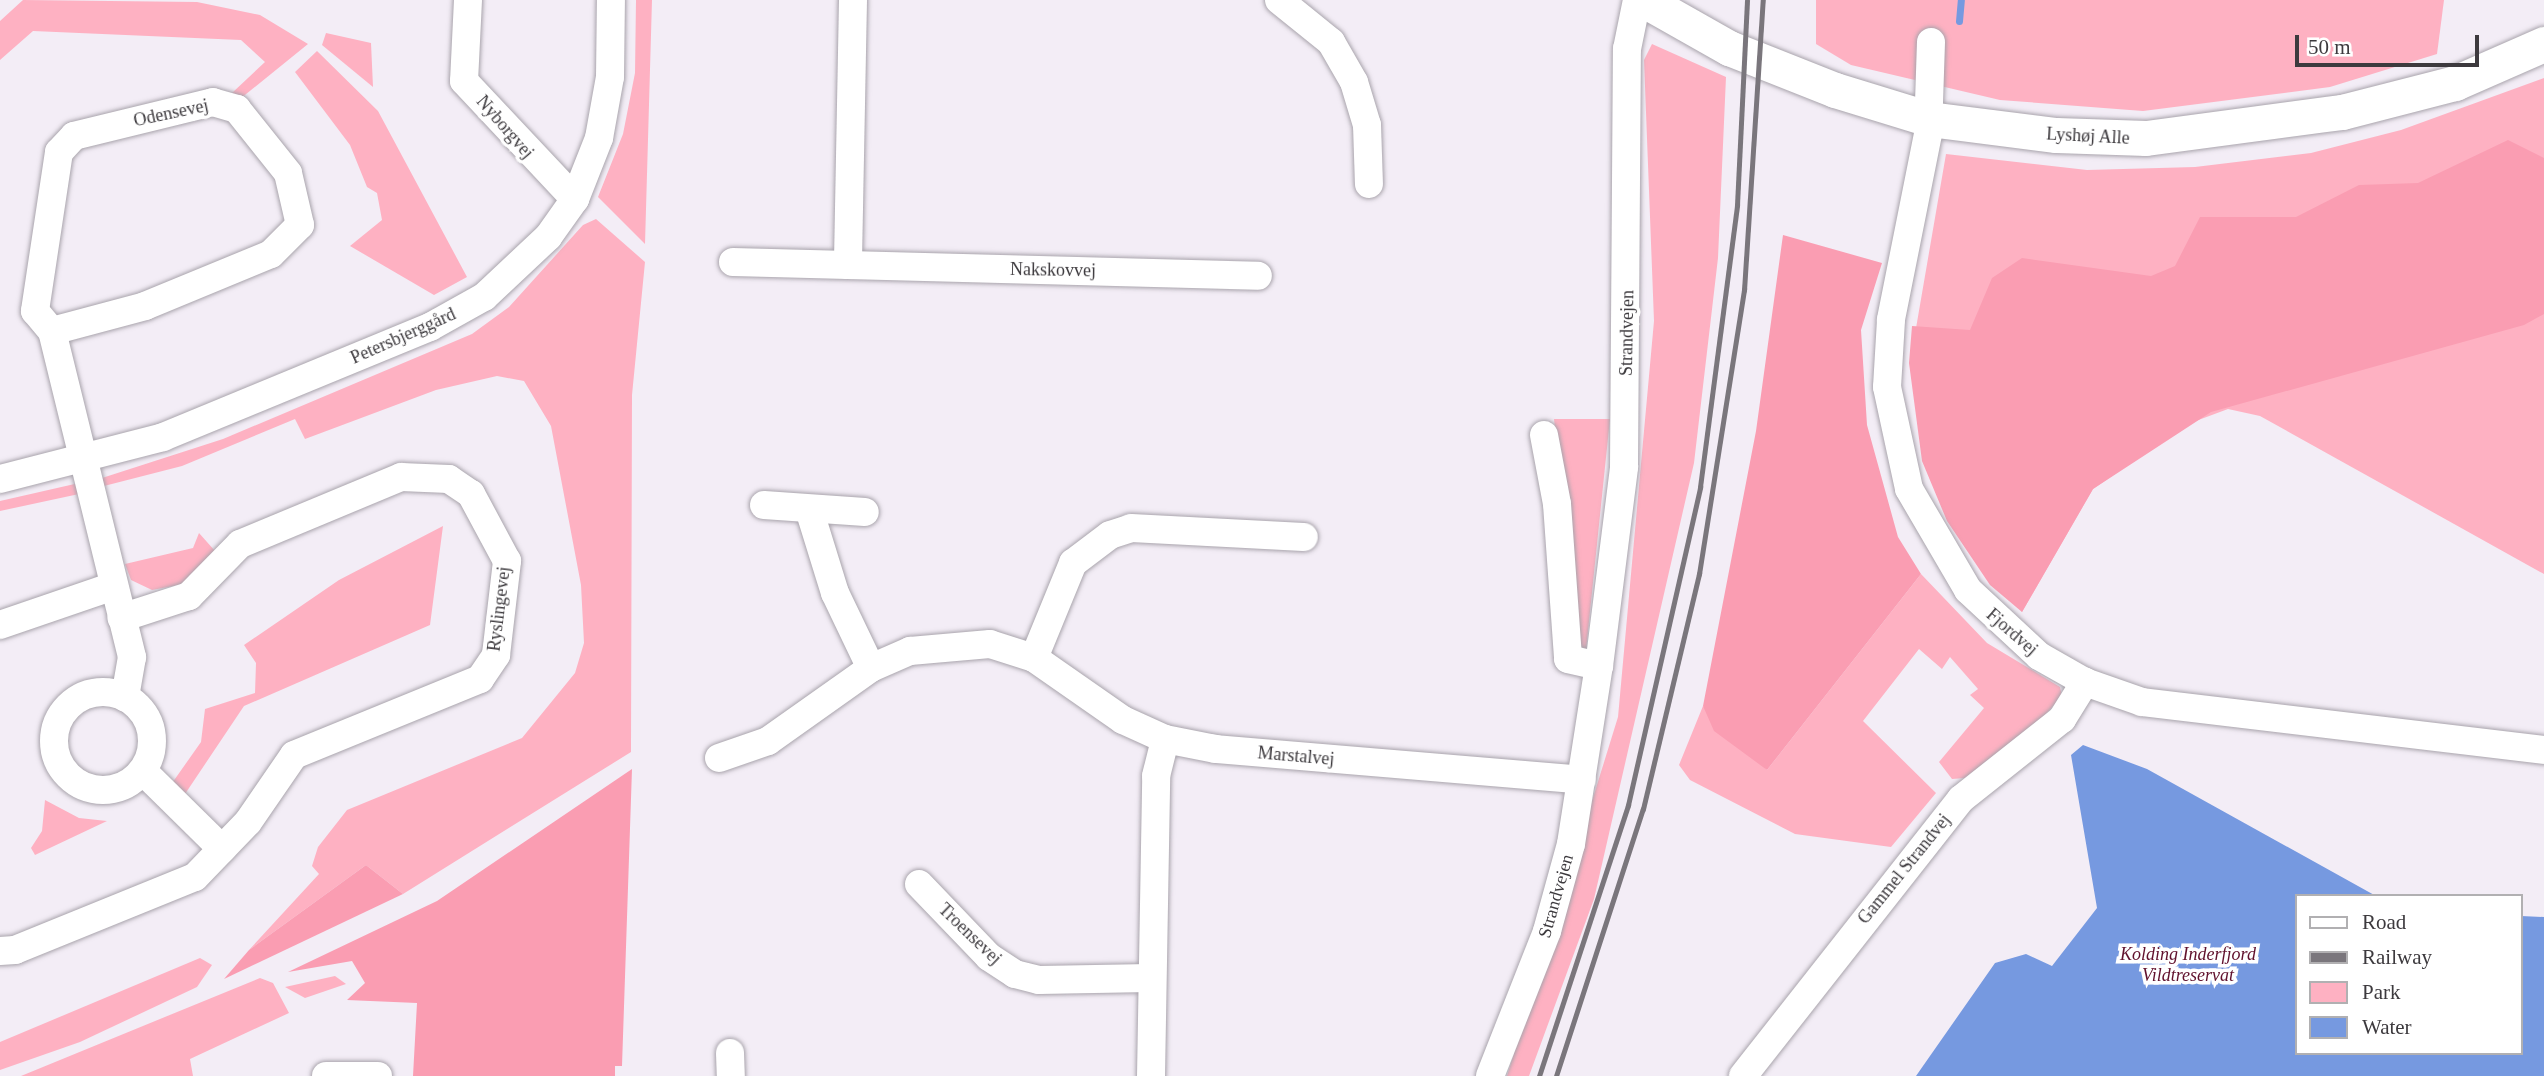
<!DOCTYPE html>
<html>
<head>
<meta charset="utf-8">
<style>
  body { margin:0 }
  #map { position:relative; width:2544px; height:1076px; overflow:hidden; background:#f3edf6; font-family:"Times New Roman",serif }
  div>[style] { position:absolute }
  [style*='--x'] { left:calc(var(--x)*1px); top:calc(var(--y)*1px); width:calc(var(--w)*1px); rotate:calc(var(--a)*1deg) }
  .green>* { inset:0; background:#feb1c2 }
  .forest>* { inset:0; background:#fa9db2 }
  .water>* { inset:0; background:#7699e0 }
  .stream>* { height:7px; margin:-3.5px; padding:0 3.5px; transform-origin:3.5px; border-radius:3.5px; background:#7699e0 }
  .roads { filter:drop-shadow(0 0 2px #a9a4ac) drop-shadow(0 0 2px #a9a4ac) }
  .minor>* { height:28px; margin:-14px; padding:0 14px; transform-origin:14px; border-radius:14px; background:#fff }
  .minor>.ring { margin:-14px; padding:0; box-sizing:content-box; background:none; border:28px solid #fff; border-radius:50% }
  .tertiary>* { height:35px; margin:-17.5px; padding:0 17.5px; transform-origin:17.5px; border-radius:17.5px; background:#fff }
  .rail>* { height:5px; margin:-2.5px; padding:0 2.5px; transform-origin:2.5px; border-radius:2.5px; background:#7a767c }
  span { translate:-50% -50%; white-space:nowrap; text-align:center; line-height:1.15; -webkit-text-stroke:7px #fff; paint-order:stroke }
  .street-label { font-size:18px; color:#3d3a3e }
  .park-label { font-size:18px; color:#61112d; font-style:italic }
  .legend { position:absolute; left:2295px; top:894px; width:228px; height:161px; box-sizing:border-box; background:#fff; border:2px solid #b1b0b2; margin:0; padding:9px 12px; list-style:none; font-size:21px; color:#3d3a3e }
  .legend li { display:flex; align-items:center; gap:14px; height:35px }
  .legend b { width:35px; border:2px solid #b1b0b2 }
  .scale { position:absolute; left:2295px; top:35px; width:184px; height:32px; box-sizing:border-box; border:4px solid #3d3a3e; border-top:0; padding-left:9px; font-size:21px; line-height:24px; white-space:nowrap; color:#3d3a3e; -webkit-text-stroke:5px #fff; paint-order:stroke }
</style>
</head>
<body>
<div id="map">
  <div class="green">
    <i style="clip-path:polygon(23px 0,197px 2px,260px 15px,308px 44px,240px 99px,232px 93px,265px 62px,241px 40px,33px 31px,0 60px,0 21px)"></i>
    <i style="clip-path:polygon(636px 0,652px 0,645px 244px,598px 197px,623px 134px,635px 73px)"></i>
    <i style="clip-path:polygon(1816px 0,2444px 0,2437px 54px,2330px 87px,2143px 111px,2000px 100px,1851px 65px,1816px 44px)"></i>
    <i style="clip-path:polygon(326px 33px,371px 43px,373px 87px,322px 45px)"></i>
    <i style="clip-path:polygon(1652px 44px,1726px 77px,1718px 258px,1694px 463px,1594px 899px,1529px 1076px,1507px 1076px,1618px 717px,1654px 321px,1644px 60px)"></i>
    <i style="clip-path:polygon(317px 51px,378px 111px,467px 277px,434px 295px,350px 246px,382px 220px,377px 193px,367px 187px,350px 145px,295px 72px)"></i>
    <i style="clip-path:polygon(2544px 78px,2544px 574px,2260px 416px,2228px 409px,2185px 425px,2093px 489px,2022px 612px,1910px 363px,1946px 154px,2087px 170px,2195px 167px,2311px 153px,2401px 130px)"></i>
    <i style="clip-path:polygon(596px 219px,645px 262px,632px 395px,631px 752px,403px 894px,366px 865px,249px 950px,319px 874px,312px 866px,318px 847px,347px 810px,522px 738px,575px 673px,584px 643px,581px 585px,551px 426px,524px 381px,497px 376px,436px 390px,305px 439px,295px 419px,182px 466px,104px 486px,102px 478px,223px 439px,472px 334px,509px 307px,583px 225px)"></i>
    <i style="clip-path:polygon(1554px 419px,1610px 419px,1586px 650px,1578px 644px)"></i>
    <i style="clip-path:polygon(79px 483px,79px 494px,0 511px,0 501px)"></i>
    <i style="clip-path:polygon(443px 526px,430px 625px,244px 706px,183px 797px,170px 786px,201px 742px,205px 709px,255px 693px,256px 663px,244px 645px,339px 580px)"></i>
    <i style="clip-path:polygon(199px 533px,215px 551px,184px 584px,152px 590px,131px 580px,125px 564px,193px 548px)"></i>
    <i style="clip-path:polygon(1921px 574px,1987px 643px,2060px 687px,2062px 696px,2044px 716px,1965px 778px,1952px 779px,1939px 762px,1984px 708px,1970px 695px,1978px 689px,1950px 657px,1942px 669px,1919px 649px,1863px 721px,1936px 793px,1891px 847px,1795px 834px,1690px 780px,1679px 765px,1703px 706px,1767px 770px)"></i>
    <i style="clip-path:polygon(45px 800px,79px 818px,107px 821px,35px 855px,31px 848px,42px 831px)"></i>
    <i style="clip-path:polygon(200px 958px,212px 965px,197px 987px,80px 1042px,0 1070px,0 1042px)"></i>
    <i style="clip-path:polygon(335px 976px,346px 984px,305px 998px,285px 987px)"></i>
    <i style="clip-path:polygon(260px 978px,273px 983px,289px 1013px,190px 1059px,193px 1076px,21px 1076px)"></i>
  </div>
  <div class="forest">
    <i style="clip-path:polygon(2508px 140px,2544px 158px,2544px 314px,2524px 325px,2211px 412px,2093px 489px,2022px 612px,1990px 585px,1947px 521px,1922px 461px,1909px 363px,1912px 326px,1970px 330px,1992px 278px,2022px 258px,2151px 276px,2175px 266px,2200px 217px,2296px 217px,2359px 185px,2418px 183px)"></i>
    <i style="clip-path:polygon(1783px 235px,1882px 263px,1861px 330px,1867px 425px,1898px 537px,1921px 574px,1767px 770px,1714px 731px,1703px 706px,1756px 431px)"></i>
    <i style="clip-path:polygon(632px 769px,622px 1066px,615px 1066px,615px 1076px,413px 1076px,417px 1003px,347px 1000px,365px 983px,352px 961px,288px 972px,437px 901px)"></i>
    <i style="clip-path:polygon(366px 865px,403px 894px,224px 979px,249px 950px)"></i>
  </div>
  <div class="water">
    <i style="clip-path:polygon(2083px 745px,2147px 769px,2376px 896px,2297px 896px,2297px 1053px,2521px 1053px,2521px 916px,2544px 917px,2544px 1076px,1916px 1076px,1995px 963px,2026px 954px,2052px 966px,2097px 908px,2071px 755px)"></i>
  </div>
  <div class="stream">
    <i style="--x:1959;--y:21;--w:21;--a:-85"></i>
  </div>
  <div class="roads">
    <div class="minor">
      <i style="--x:468;--y:0;--w:81;--a:92.8"></i>
      <i style="--x:464;--y:81;--w:162;--a:46.8"></i>
      <i style="--x:853;--y:0;--w:265;--a:91.1"></i>
      <i style="--x:848;--y:265;--w:410;--a:1.5"></i>
      <i style="--x:1279;--y:0;--w:67;--a:38.9"></i>
      <i style="--x:1331;--y:42;--w:46;--a:60.1"></i>
      <i style="--x:1354;--y:82;--w:45;--a:73.2"></i>
      <i style="--x:1367;--y:125;--w:59;--a:88.1"></i>
      <i style="--x:1931;--y:42;--w:92;--a:91.9"></i>
      <i style="--x:1928;--y:134;--w:190;--a:101.3"></i>
      <i style="--x:1891;--y:320;--w:67;--a:93.4"></i>
      <i style="--x:1887;--y:387;--w:104;--a:77.8"></i>
      <i style="--x:1909;--y:489;--w:117;--a:59.7"></i>
      <i style="--x:1968;--y:590;--w:97;--a:42.9"></i>
      <i style="--x:2039;--y:656;--w:53;--a:29.5"></i>
      <i style="--x:2085;--y:682;--w:60;--a:19.3"></i>
      <i style="--x:2142;--y:702;--w:405;--a:6.8"></i>
      <i style="--x:733;--y:262;--w:115;--a:1.5"></i>
      <i style="--x:52;--y:331;--w:96;--a:-15"></i>
      <i style="--x:145;--y:306;--w:136;--a:-22.4"></i>
      <i style="--x:271;--y:254;--w:41;--a:-45"></i>
      <i style="--x:300;--y:225;--w:53;--a:-103"></i>
      <i style="--x:288;--y:173;--w:82;--a:-128.6"></i>
      <i style="--x:237;--y:109;--w:25;--a:-164"></i>
      <i style="--x:213;--y:102;--w:143;--a:166.3"></i>
      <i style="--x:74;--y:136;--w:22;--a:133"></i>
      <i style="--x:59;--y:152;--w:161;--a:98.6"></i>
      <i style="--x:35;--y:311;--w:26;--a:50"></i>
      <i style="--x:52;--y:331;--w:336;--a:76.2"></i>
      <i style="--x:132;--y:657;--w:41;--a:99.9"></i>
      <i style="--x:1544;--y:435;--w:70;--a:79.3"></i>
      <i style="--x:1557;--y:504;--w:155;--a:85.9"></i>
      <i style="--x:1568;--y:659;--w:32;--a:13"></i>
      <i style="--x:0;--y:479;--w:168;--a:-14.4"></i>
      <i style="--x:163;--y:437;--w:289;--a:-22.4"></i>
      <i style="--x:430;--y:327;--w:62;--a:-29.1"></i>
      <i style="--x:484;--y:297;--w:88;--a:-43.2"></i>
      <i style="--x:548;--y:237;--w:47;--a:-54.6"></i>
      <i style="--x:575;--y:199;--w:66;--a:-68.5"></i>
      <i style="--x:599;--y:138;--w:62;--a:-79.8"></i>
      <i style="--x:610;--y:77;--w:77;--a:-89.3"></i>
      <i style="--x:764;--y:505;--w:101;--a:4"></i>
      <i style="--x:809;--y:509;--w:88;--a:72.8"></i>
      <i style="--x:835;--y:593;--w:83;--a:64.4"></i>
      <i style="--x:0;--y:625;--w:117;--a:-18.9"></i>
      <i style="--x:1034;--y:658;--w:103;--a:-67.7"></i>
      <i style="--x:1073;--y:563;--w:46;--a:-37.1"></i>
      <i style="--x:1110;--y:535;--w:22;--a:-18"></i>
      <i style="--x:1131;--y:528;--w:173;--a:3"></i>
      <i class="ring" style="left:54px;top:692px;width:70px;height:70px"></i>
      <i style="--x:719;--y:758;--w:52;--a:-19.1"></i>
      <i style="--x:768;--y:741;--w:126;--a:-35.3"></i>
      <i style="--x:871;--y:668;--w:43;--a:-23.6"></i>
      <i style="--x:910;--y:651;--w:80;--a:-5"></i>
      <i style="--x:990;--y:644;--w:46;--a:17.7"></i>
      <i style="--x:1034;--y:658;--w:108;--a:34.9"></i>
      <i style="--x:1123;--y:720;--w:46;--a:24.3"></i>
      <i style="--x:1165;--y:739;--w:52;--a:11.1"></i>
      <i style="--x:1216;--y:749;--w:367;--a:4.8"></i>
      <i style="--x:143;--y:771;--w:111;--a:44.6"></i>
      <i style="--x:919;--y:884;--w:101;--a:46.2"></i>
      <i style="--x:989;--y:957;--w:31;--a:33"></i>
      <i style="--x:1015;--y:974;--w:25;--a:14"></i>
      <i style="--x:1039;--y:980;--w:111;--a:-1"></i>
      <i style="--x:0;--y:951;--w:15;--a:-4"></i>
      <i style="--x:15;--y:950;--w:194;--a:-22.1"></i>
      <i style="--x:195;--y:877;--w:76;--a:-46.1"></i>
      <i style="--x:248;--y:822;--w:81;--a:-55.5"></i>
      <i style="--x:294;--y:755;--w:201;--a:-22.2"></i>
      <i style="--x:480;--y:679;--w:29;--a:-56"></i>
      <i style="--x:496;--y:655;--w:95;--a:-83.3"></i>
      <i style="--x:507;--y:561;--w:76;--a:-118.2"></i>
      <i style="--x:471;--y:494;--w:27;--a:-146"></i>
      <i style="--x:449;--y:479;--w:48;--a:-177.6"></i>
      <i style="--x:401;--y:477;--w:174;--a:157.4"></i>
      <i style="--x:240;--y:544;--w:73;--a:134.4"></i>
      <i style="--x:189;--y:596;--w:71;--a:162.1"></i>
      <i style="--x:730;--y:1053;--w:23;--a:88"></i>
      <i style="--x:326;--y:1076;--w:52;--a:0"></i>
      <i style="--x:1151;--y:1076;--w:300;--a:-89"></i>
      <i style="--x:1156;--y:776;--w:38;--a:-76"></i>
      <i style="--x:1490;--y:1076;--w:156;--a:-68.5"></i>
      <i style="--x:1547;--y:931;--w:90;--a:-74.6"></i>
      <i style="--x:1571;--y:844;--w:180;--a:-81.1"></i>
      <i style="--x:1599;--y:666;--w:201;--a:-82.8"></i>
      <i style="--x:1624;--y:467;--w:418;--a:-89.6"></i>
      <i style="--x:1627;--y:49;--w:50;--a:-78.5"></i>
      <i style="--x:1743;--y:1076;--w:352;--a:-51.8"></i>
      <i style="--x:1961;--y:799;--w:129;--a:-38.4"></i>
      <i style="--x:2062;--y:719;--w:44;--a:-58.1"></i>
    </div>
    <div class="tertiary">
      <i style="--x:1644;--y:0;--w:98;--a:29.5"></i>
      <i style="--x:1729;--y:48;--w:114;--a:21.6"></i>
      <i style="--x:1835;--y:90;--w:98;--a:17.1"></i>
      <i style="--x:1929;--y:119;--w:128;--a:7.2"></i>
      <i style="--x:2056;--y:135;--w:90;--a:1.9"></i>
      <i style="--x:2146;--y:138;--w:198;--a:-7.6"></i>
      <i style="--x:2342;--y:112;--w:117;--a:-14.4"></i>
      <i style="--x:2455;--y:83;--w:97;--a:-23.7"></i>
    </div>
  </div>
  <div class="rail">
    <i style="--x:1539;--y:1076;--w:285;--a:-71.8"></i>
    <i style="--x:1628;--y:805;--w:326;--a:-77.2"></i>
    <i style="--x:1700;--y:487;--w:284;--a:-82.5"></i>
    <i style="--x:1737;--y:205;--w:205;--a:-87.2"></i>
    <i style="--x:1556;--y:1076;--w:281;--a:-72"></i>
    <i style="--x:1643;--y:809;--w:242;--a:-76.6"></i>
    <i style="--x:1699;--y:574;--w:288;--a:-81"></i>
    <i style="--x:1744;--y:290;--w:291;--a:-86.3"></i>
  </div>
  <div class="street-label">
    <span style="left:171px;top:113px;rotate:-12deg">Odensevej</span>
    <span style="left:505px;top:127px;rotate:49deg">Nyborgvej</span>
    <span style="left:2088px;top:136px;rotate:3deg">Lyshøj Alle</span>
    <span style="left:1053px;top:270px;rotate:1deg">Nakskovvej</span>
    <span style="left:1627px;top:333px;rotate:-89deg">Strandvejen</span>
    <span style="left:403px;top:336px;rotate:-24deg">Petersbjerggård</span>
    <span style="left:499px;top:609px;rotate:-83deg">Ryslingevej</span>
    <span style="left:2012px;top:632px;rotate:41deg">Fjordvej</span>
    <span style="left:1296px;top:756px;rotate:5deg">Marstalvej</span>
    <span style="left:1904px;top:869px;rotate:-51deg">Gammel Strandvej</span>
    <span style="left:1556px;top:896px;rotate:-74deg">Strandvejen</span>
    <span style="left:970px;top:934px;rotate:44deg">Troensevej</span>
  </div>
  <div class="park-label">
    <span style="left:2188px;top:965px">Kolding Inderfjord<br>Vildtreservat</span>
  </div>
  <ul class="legend">
  <li><b style="height:9px;background:#fff"></b>Road</li>
  <li><b style="height:9px;background:#7a767c"></b>Railway</li>
  <li><b style="height:19px;background:#feb1c2"></b>Park</li>
  <li><b style="height:19px;background:#7699e0"></b>Water</li>
  </ul>
  <div class="scale">50 m</div>
</div>
</body>
</html>
